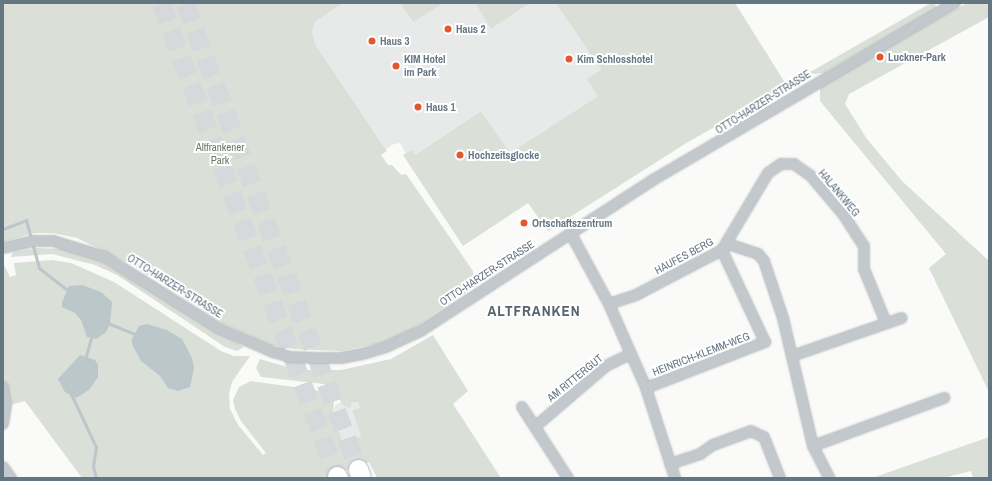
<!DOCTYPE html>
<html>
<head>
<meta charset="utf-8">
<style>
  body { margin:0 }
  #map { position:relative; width:992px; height:481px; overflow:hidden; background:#fafaf8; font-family:"Archivo Narrow",sans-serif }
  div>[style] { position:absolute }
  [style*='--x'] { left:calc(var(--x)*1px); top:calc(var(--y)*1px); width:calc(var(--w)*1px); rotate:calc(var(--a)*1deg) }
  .built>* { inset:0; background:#e8e9e9 }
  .green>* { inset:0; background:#dadfd7 }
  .water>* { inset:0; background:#bbc7cb }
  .stream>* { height:3px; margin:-1.5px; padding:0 1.5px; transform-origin:1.5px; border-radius:1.5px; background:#bbc7cb }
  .motorway-tunnel>* { height:19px; margin-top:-9.5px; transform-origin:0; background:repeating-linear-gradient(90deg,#d5d9db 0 19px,transparent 0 29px) }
  .roads { filter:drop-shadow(0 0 1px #b4b9bd) drop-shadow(0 0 1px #b4b9bd) }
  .minor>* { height:10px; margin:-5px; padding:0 5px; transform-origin:5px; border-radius:5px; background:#c3c8cc }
  .motorway>* { height:19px; margin:-9.5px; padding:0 9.5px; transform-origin:9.5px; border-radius:9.5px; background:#fff }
  .dots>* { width:11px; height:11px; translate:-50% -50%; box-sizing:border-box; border:2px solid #fff; border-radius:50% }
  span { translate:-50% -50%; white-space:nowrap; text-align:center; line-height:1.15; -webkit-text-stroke:4px #fff; paint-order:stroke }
  .poi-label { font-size:11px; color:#657683; font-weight:700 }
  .left { translate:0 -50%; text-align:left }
  .street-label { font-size:11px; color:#657683 }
  .park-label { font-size:11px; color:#687a64 }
  .district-label { font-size:15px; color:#57646e; font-weight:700; letter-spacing:1px }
  .frame { position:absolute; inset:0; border:4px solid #657683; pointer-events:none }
</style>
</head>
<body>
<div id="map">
  <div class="built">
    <i style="clip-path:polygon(343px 3px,400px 3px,413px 22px,444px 3px,475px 3px,491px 29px,530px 3px,556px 3px,601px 70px,598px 96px,510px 153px,481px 111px,415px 155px,412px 150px,406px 154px,400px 143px,394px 144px,386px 149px,315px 44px,312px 32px,315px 22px)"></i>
    <i style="clip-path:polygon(341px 402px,343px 405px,358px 402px,360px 408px,352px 410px,361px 436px,343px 442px,333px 415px,335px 405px)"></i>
  </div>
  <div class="green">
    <i style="clip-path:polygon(3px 3px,343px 3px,315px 22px,312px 32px,315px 44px,387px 151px,381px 155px,388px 165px,392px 165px,401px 175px,406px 174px,473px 271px,474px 287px,409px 331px,385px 342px,341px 351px,293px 349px,270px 345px,222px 323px,130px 264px,77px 238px,53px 233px,34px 233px,3px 242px)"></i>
    <i style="clip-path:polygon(400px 3px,444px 3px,413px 22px)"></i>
    <i style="clip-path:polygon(475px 3px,530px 3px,491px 29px)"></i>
    <i style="clip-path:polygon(556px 3px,735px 3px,787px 86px,688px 142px,548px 231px,528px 203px,463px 246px,403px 155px,412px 150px,415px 155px,481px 111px,510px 153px,598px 96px,587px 79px,601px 70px)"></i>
    <i style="clip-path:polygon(931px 3px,934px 3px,937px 8px,823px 73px,801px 75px,812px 71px)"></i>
    <i style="clip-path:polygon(967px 3px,989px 3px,989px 17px,849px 94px,845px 104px,867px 139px,902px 181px,989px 261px,989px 392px,929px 268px,946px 254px,820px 101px,820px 86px)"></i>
    <i style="clip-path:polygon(36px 248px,65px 249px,101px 261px,244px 347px,237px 351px,225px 347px,117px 275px,95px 265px,52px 254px,11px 257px,13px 252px)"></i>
    <i style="clip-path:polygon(52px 260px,71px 263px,114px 282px,221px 351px,234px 356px,250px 356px,232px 382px,229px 394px,230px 409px,238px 425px,263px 455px,266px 453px,241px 421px,235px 409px,233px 400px,239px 387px,251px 381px,322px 391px,334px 401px,333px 415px,343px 442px,361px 436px,352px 410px,360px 408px,358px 402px,352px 403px,350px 408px,343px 405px,333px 390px,324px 384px,261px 377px,256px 368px,260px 359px,297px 370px,341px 370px,391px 359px,433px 335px,468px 391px,453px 404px,501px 478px,377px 478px,369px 462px,324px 478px,82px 478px,25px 401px,10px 405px,7px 388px,3px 381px,3px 263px,10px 277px,16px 275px,14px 263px)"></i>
    <i style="clip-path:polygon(989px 437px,989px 478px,973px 478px,971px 471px,943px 478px,872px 478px)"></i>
  </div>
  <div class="water">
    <i style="clip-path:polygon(82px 285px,101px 292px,112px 302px,110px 324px,106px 332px,96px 339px,87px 337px,81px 320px,75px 313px,62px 307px,62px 302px,69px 286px)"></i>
    <i style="clip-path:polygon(147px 324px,167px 330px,182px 339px,192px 358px,194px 368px,190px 387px,178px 391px,168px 388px,160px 376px,141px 361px,132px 344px,132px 339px,139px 326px)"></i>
    <i style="clip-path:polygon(80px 355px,95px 360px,98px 365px,98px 377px,89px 390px,76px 398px,65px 392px,58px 379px)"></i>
  </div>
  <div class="stream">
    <i style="--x:3;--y:229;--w:25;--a:-21"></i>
    <i style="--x:26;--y:220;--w:50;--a:74.8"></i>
    <i style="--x:39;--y:268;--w:36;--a:38"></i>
    <i style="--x:110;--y:324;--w:27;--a:22"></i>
    <i style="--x:85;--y:359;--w:22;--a:-74"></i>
    <i style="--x:71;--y:394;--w:59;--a:64.7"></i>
    <i style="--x:96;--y:447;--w:19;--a:99"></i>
    <i style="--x:93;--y:466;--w:12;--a:76"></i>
  </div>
  <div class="motorway-tunnel">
    <i style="--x:161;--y:3;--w:505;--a:69.59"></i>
    <i style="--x:185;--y:3;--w:497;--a:69.6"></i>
  </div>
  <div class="roads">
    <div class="minor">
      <i style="--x:571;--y:234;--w:80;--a:61.5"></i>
      <i style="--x:609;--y:304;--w:55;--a:66.3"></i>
      <i style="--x:631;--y:354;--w:37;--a:66"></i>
      <i style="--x:646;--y:388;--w:95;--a:72.1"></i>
      <i style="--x:728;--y:244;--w:32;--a:18"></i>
      <i style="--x:758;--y:254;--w:9;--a:49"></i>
      <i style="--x:764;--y:261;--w:60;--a:71.6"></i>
      <i style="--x:783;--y:318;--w:131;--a:76.8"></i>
      <i style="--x:813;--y:446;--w:36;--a:63"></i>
      <i style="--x:3;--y:248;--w:32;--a:-13"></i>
      <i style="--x:34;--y:241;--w:19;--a:0"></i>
      <i style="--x:53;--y:241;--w:54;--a:17.1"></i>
      <i style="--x:105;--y:257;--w:136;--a:32.1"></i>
      <i style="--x:220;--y:329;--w:58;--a:23.5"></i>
      <i style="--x:273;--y:352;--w:18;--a:16"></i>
      <i style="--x:290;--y:357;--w:25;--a:2"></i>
      <i style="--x:315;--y:358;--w:26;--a:0"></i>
      <i style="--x:341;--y:358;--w:25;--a:-11"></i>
      <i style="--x:366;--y:353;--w:21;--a:-17"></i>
      <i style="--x:386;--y:347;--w:40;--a:-25"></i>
      <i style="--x:422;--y:330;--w:275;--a:-33"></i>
      <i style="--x:653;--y:180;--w:350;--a:-30.4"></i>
      <i style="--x:609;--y:304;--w:28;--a:-18"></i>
      <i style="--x:636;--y:295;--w:97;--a:-27.6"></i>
      <i style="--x:722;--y:250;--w:90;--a:-59.1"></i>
      <i style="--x:768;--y:173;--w:16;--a:-35"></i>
      <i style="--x:781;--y:164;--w:13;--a:0"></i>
      <i style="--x:794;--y:164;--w:21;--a:35"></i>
      <i style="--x:811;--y:176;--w:50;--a:49.9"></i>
      <i style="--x:843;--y:214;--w:38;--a:57"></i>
      <i style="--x:864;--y:246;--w:23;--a:90"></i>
      <i style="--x:864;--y:269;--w:58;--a:67.8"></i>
      <i style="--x:792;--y:356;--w:116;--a:-19.1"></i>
      <i style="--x:3;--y:387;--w:18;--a:81"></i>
      <i style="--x:6;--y:405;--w:19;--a:99"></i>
      <i style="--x:646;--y:388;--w:128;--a:-21.1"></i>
      <i style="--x:765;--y:342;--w:102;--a:-115.1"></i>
      <i style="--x:522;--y:407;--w:85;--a:57.1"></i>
      <i style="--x:536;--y:426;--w:92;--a:-40.6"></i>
      <i style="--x:606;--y:366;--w:28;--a:-26"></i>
      <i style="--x:813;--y:446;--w:140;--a:-20.1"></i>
      <i style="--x:670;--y:464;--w:32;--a:-18"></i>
      <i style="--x:700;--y:454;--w:16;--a:-35"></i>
      <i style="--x:713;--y:445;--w:40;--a:-20.2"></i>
      <i style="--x:751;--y:431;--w:14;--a:25"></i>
      <i style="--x:764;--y:437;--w:44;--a:68.7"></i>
      <i style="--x:3;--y:467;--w:14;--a:54"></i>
    </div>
    <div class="motorway">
      <i style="--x:358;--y:469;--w:9;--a:72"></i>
      <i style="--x:337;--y:476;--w:2;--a:63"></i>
    </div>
  </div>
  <div class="dots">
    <i style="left:448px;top:29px;background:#e4572e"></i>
    <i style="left:372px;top:41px;background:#e4572e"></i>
    <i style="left:880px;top:57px;background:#e4572e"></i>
    <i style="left:569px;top:59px;background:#e4572e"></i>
    <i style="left:396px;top:66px;background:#e4572e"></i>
    <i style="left:418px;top:107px;background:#e4572e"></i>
    <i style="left:460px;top:155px;background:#e4572e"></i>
    <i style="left:524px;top:223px;background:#e4572e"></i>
  </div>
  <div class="poi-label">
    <span class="left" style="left:456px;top:29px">Haus 2</span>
    <span class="left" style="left:380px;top:41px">Haus 3</span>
    <span class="left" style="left:888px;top:57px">Luckner-Park</span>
    <span class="left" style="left:577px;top:59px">Kim Schlosshotel</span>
    <span class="left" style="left:404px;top:66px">KIM Hotel<br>im Park</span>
    <span class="left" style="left:426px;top:107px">Haus 1</span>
    <span class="left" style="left:468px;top:155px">Hochzeitsglocke</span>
    <span class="left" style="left:532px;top:223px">Ortschaftszentrum</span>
  </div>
  <div class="street-label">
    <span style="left:763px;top:102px;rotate:-32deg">OTTO-HARZER-STRASSE</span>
    <span style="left:839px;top:193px;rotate:50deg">HALANKWEG</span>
    <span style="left:684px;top:256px;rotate:-28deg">HAUFES BERG</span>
    <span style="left:487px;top:273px;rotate:-33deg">OTTO-HARZER-STRASSE</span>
    <span style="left:175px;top:286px;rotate:32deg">OTTO-HARZER-STRASSE</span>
    <span style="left:701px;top:354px;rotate:-21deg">HEINRICH-KLEMM-WEG</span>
    <span style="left:575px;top:378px;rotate:-39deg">AM RITTERGUT</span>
  </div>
  <div class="park-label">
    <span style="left:220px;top:154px">Altfrankener<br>Park</span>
  </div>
  <div class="district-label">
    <span style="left:534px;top:311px">ALTFRANKEN</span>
  </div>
  <div class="frame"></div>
</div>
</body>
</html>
